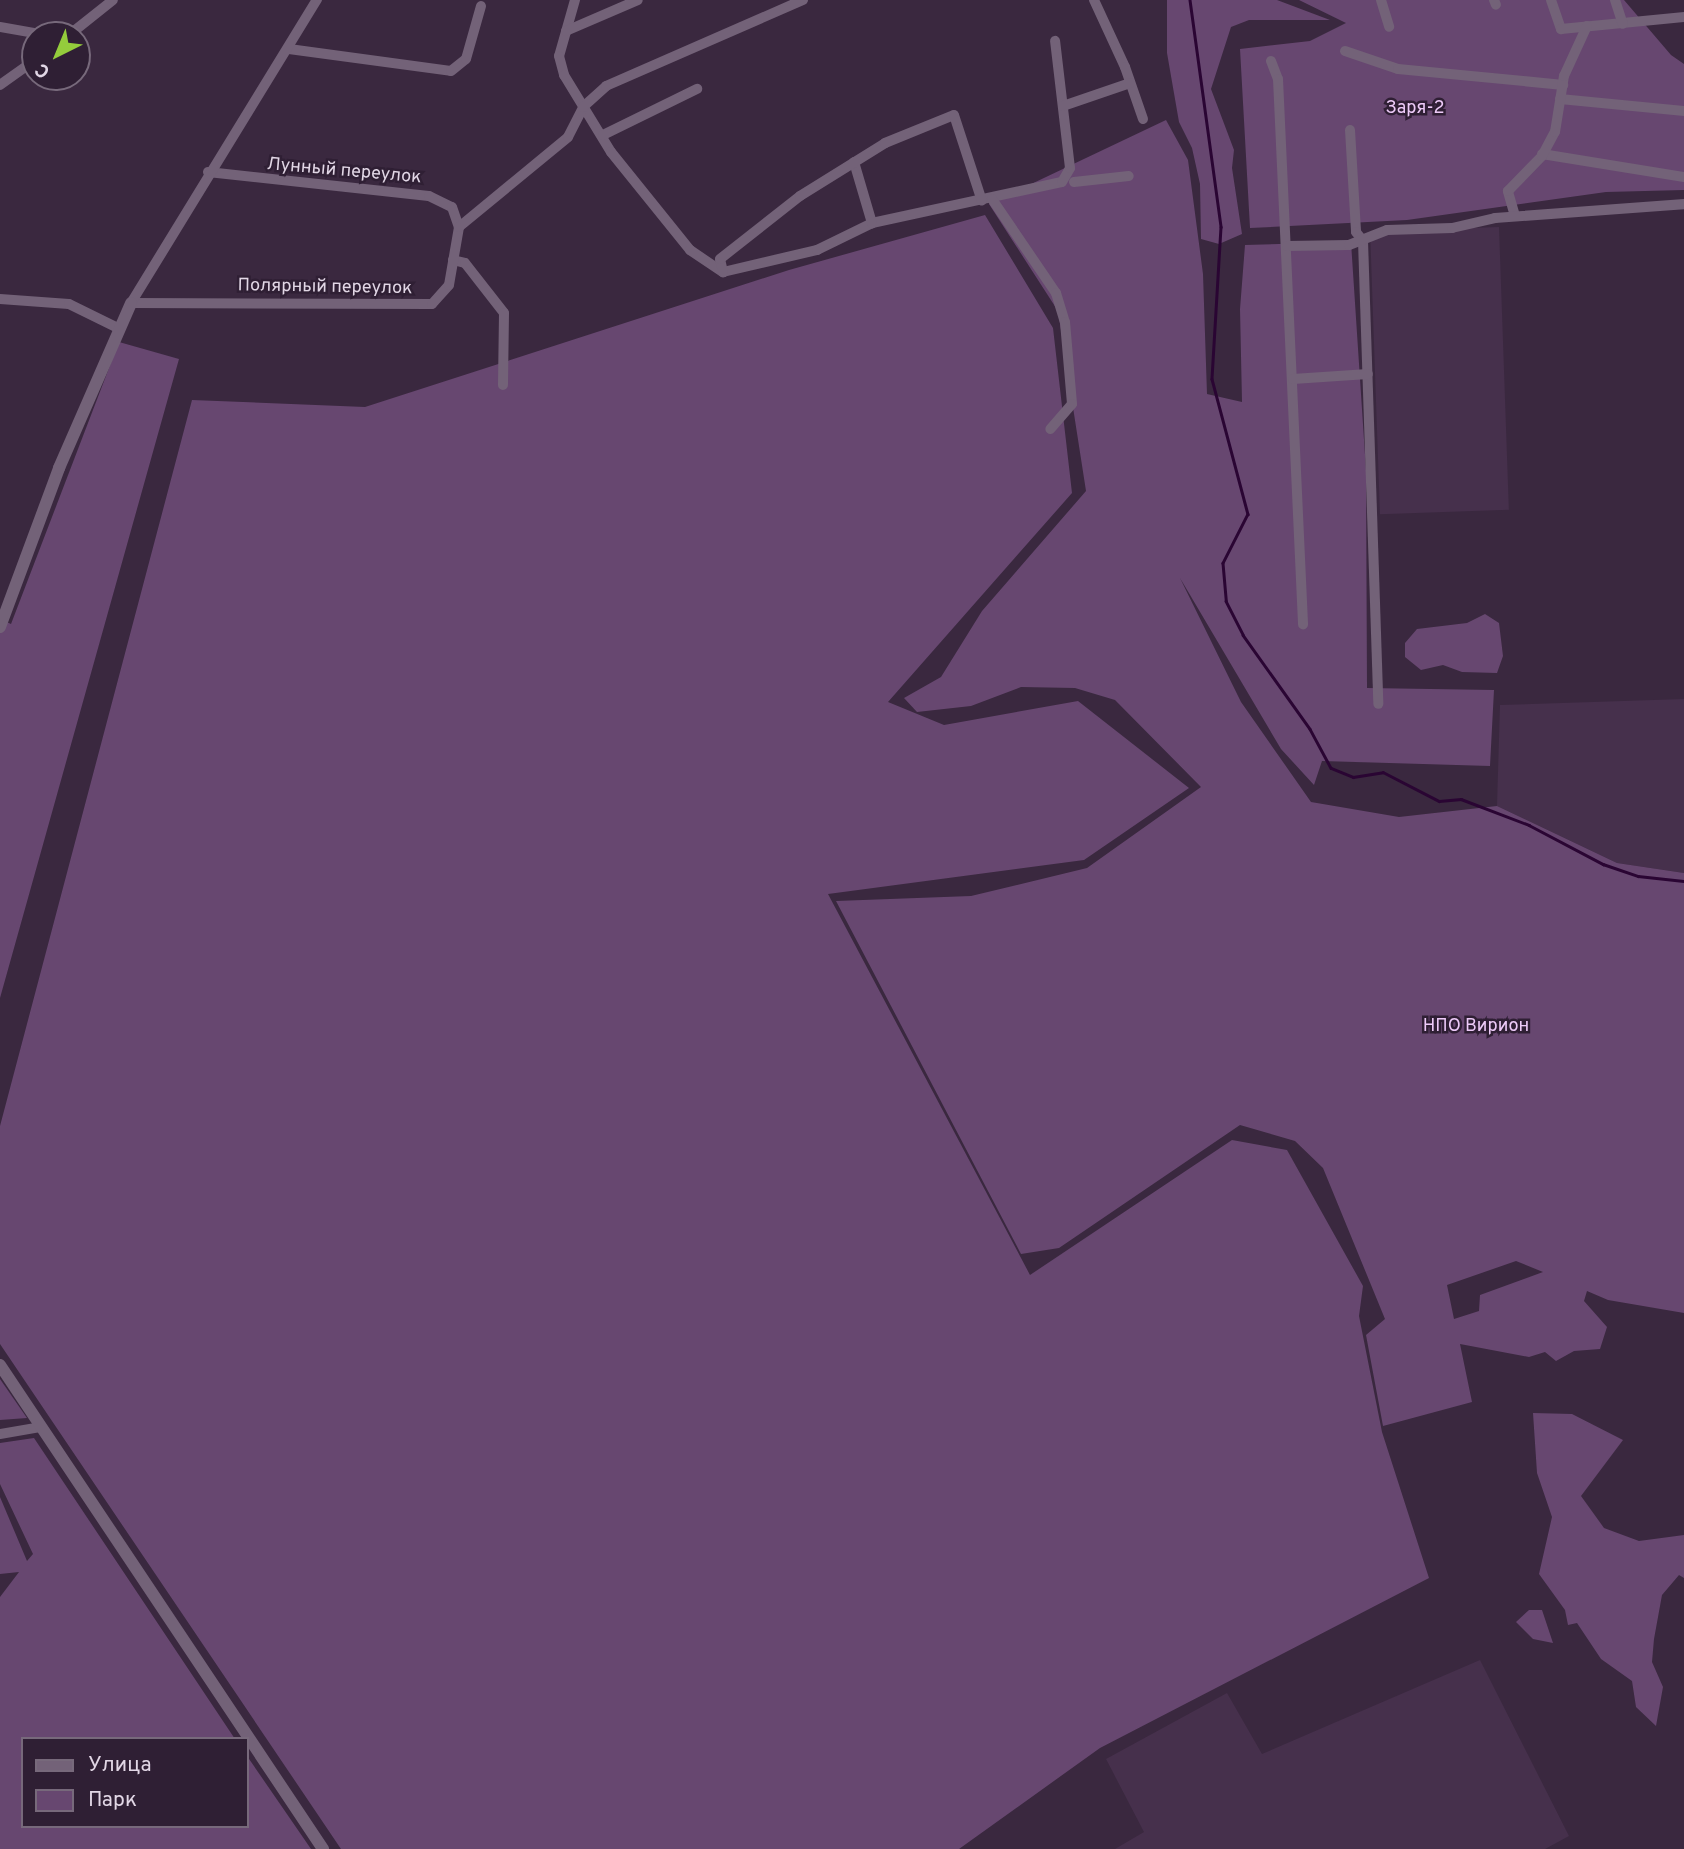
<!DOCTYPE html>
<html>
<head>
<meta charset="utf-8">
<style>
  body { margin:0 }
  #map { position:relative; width:1684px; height:1849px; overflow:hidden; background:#3a283f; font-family:Overpass,sans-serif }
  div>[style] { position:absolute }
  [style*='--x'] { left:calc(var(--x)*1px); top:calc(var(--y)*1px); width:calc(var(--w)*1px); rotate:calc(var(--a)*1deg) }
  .built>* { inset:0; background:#46304c; transform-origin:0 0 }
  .green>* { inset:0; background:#674770 }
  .stream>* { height:2.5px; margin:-1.25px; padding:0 1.25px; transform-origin:1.25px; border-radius:1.25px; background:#2a0533 }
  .minor>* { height:10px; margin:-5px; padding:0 5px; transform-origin:5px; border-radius:5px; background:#736278 }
  .tertiary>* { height:12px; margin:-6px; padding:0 6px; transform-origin:6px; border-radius:6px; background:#736278 }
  span { translate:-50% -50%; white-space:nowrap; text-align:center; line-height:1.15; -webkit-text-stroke:5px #2f1f34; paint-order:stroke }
  .park-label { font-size:18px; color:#edcaf8 }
  .street-label { font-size:18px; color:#e2d7e6 }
  .legend { position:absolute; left:21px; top:1737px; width:228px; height:91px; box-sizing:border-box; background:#2f1f34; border:2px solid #77697b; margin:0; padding:9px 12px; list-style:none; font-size:21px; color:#e2d7e6 }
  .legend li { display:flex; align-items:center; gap:14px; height:35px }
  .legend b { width:35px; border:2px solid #77697b }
  .north { position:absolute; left:21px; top:21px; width:70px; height:70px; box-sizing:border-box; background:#2f1f34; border:2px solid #77697b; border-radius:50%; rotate:223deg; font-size:19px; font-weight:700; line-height:28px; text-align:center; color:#e2d7e6 }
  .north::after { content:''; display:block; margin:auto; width:24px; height:32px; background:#94cc3c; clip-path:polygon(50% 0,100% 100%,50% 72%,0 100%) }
</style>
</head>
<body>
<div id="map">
  <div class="built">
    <i style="left:1499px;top:227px;width:283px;height:129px;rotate:88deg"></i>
    <i style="clip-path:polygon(1684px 699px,1684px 873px,1617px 863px,1497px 806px,1500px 705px)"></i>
    <i style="clip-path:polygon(1480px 1660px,1569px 1836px,1545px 1849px,1115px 1849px,1144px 1832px,1106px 1759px,1227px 1693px,1262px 1754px)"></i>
  </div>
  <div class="green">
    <i style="clip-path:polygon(1167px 0,1277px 0,1330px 20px,1249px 20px,1231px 27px,1211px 89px,1234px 150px,1232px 168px,1242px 234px,1219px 244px,1201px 239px,1200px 184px,1192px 148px,1179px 122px,1167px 53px)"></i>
    <i style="clip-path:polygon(1299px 0,1624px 0,1671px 55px,1684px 64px,1684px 190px,1606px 192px,1407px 220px,1250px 228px,1240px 49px,1310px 41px,1346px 23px)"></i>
    <i style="clip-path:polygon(evenodd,1166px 120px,1188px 160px,1203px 274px,1207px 394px,1242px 402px,1240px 309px,1245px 245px,1351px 242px,1366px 470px,1367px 688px,1494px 690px,1490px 766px,1322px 761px,1314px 785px,1281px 749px,1180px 578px,1241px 702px,1311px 802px,1399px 817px,1497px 806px,1617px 863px,1684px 873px,1684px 1313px,1608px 1300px,1587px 1291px,1584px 1301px,1607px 1327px,1600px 1349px,1574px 1351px,1556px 1361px,1545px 1352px,1529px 1357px,1460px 1344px,1472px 1402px,1383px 1426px,1366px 1335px,1385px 1319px,1323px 1168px,1295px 1141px,1240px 1125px,1059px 1248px,1021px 1254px,836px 901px,971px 896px,1087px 868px,1201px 787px,1115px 700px,1075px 688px,1021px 687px,971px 706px,917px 712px,904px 698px,941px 677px,982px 611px,1086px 491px,1058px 311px,989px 204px,1166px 120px,1516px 1261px,1543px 1272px,1480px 1295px,1479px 1311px,1454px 1319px,1447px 1285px,1516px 1261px)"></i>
    <i style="clip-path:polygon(985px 215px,1053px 328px,1072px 493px,888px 702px,944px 725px,1078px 701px,1189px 788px,1084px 860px,828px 894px,1030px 1275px,1232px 1140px,1287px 1150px,1363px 1286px,1359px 1316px,1382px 1432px,1429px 1578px,1100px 1748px,959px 1849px,341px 1849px,0 1344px,0 1126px,192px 400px,365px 407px,789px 270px)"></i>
    <i style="clip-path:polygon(119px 342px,179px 359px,0 998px,0 619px,11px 624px)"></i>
    <i style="clip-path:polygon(1485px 614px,1499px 623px,1503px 656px,1497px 673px,1462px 672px,1443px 665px,1421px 670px,1405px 657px,1405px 643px,1417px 629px,1467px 623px)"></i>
    <i style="clip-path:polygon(0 1379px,27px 1418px,0 1420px)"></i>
    <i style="clip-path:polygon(1533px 1413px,1572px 1414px,1623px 1440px,1581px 1496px,1604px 1528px,1639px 1541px,1684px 1535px,1684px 1578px,1679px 1575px,1662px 1595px,1654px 1639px,1652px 1662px,1663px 1687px,1656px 1726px,1636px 1707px,1632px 1681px,1601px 1659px,1577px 1623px,1568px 1625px,1565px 1610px,1539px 1574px,1552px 1517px,1537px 1473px)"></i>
    <i style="clip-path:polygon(34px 1438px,235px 1739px,23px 1739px,23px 1826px,247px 1826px,247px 1756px,311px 1849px,0 1849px,0 1597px,19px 1572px,0 1574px,0 1497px,27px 1561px,33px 1554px,0 1484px,0 1443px)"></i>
    <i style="clip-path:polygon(1529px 1610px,1542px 1610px,1553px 1643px,1533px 1639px,1516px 1622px)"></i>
  </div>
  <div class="stream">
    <i style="--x:1190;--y:0;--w:229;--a:82.2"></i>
    <i style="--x:1221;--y:227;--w:152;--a:93.4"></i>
    <i style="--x:1212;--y:379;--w:140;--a:75.1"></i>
    <i style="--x:1248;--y:514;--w:55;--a:117"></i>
    <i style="--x:1223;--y:563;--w:38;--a:85"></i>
    <i style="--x:1226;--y:601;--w:38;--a:63"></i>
    <i style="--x:1243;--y:635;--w:115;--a:54.5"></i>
    <i style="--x:1310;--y:729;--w:44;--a:61.7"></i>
    <i style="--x:1331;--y:768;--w:24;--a:22"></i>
    <i style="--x:1353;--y:777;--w:30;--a:-9"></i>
    <i style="--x:1383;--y:772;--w:63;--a:27.4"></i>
    <i style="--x:1439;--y:801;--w:22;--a:-5"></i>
    <i style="--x:1461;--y:799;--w:73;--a:20.9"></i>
    <i style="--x:1529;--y:825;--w:84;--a:27.8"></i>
    <i style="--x:1603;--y:864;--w:37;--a:19"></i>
    <i style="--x:1638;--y:876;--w:46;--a:6.2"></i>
  </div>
  <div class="minor">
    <i style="--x:575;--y:0;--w:58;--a:105.9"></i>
    <i style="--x:559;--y:56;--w:20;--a:75"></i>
    <i style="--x:564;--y:75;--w:90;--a:58.6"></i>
    <i style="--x:611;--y:152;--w:126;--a:51.1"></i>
    <i style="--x:690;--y:250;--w:40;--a:34"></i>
    <i style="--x:723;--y:272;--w:97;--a:-13.2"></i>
    <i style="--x:817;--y:250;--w:61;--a:-26.1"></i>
    <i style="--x:872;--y:223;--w:194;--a:-12.2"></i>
    <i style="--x:1062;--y:182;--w:16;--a:-60"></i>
    <i style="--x:1070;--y:168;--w:128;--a:-96.7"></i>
    <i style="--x:1094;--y:0;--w:74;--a:65.2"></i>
    <i style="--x:1125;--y:67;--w:55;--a:70.9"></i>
    <i style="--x:1381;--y:0;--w:28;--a:73"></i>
    <i style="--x:1494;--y:0;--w:5;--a:68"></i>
    <i style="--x:1551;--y:0;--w:31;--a:71"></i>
    <i style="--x:1561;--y:29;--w:124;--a:-5.6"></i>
    <i style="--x:1615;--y:0;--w:25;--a:72"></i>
    <i style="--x:0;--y:27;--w:47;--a:9.9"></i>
    <i style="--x:566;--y:31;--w:78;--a:-23.3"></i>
    <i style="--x:69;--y:35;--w:56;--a:-38.5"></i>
    <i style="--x:289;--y:49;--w:163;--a:7.7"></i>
    <i style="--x:451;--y:71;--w:19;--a:-39"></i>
    <i style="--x:466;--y:59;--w:55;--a:-74.2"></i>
    <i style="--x:1345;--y:51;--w:56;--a:18.8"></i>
    <i style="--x:1398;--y:69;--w:166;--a:5.5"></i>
    <i style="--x:1271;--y:61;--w:19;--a:69"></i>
    <i style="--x:1278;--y:79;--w:546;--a:87.37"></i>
    <i style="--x:0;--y:85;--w:43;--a:-35.5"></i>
    <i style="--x:1560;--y:99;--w:125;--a:5.5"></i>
    <i style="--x:1063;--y:106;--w:71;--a:-18.9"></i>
    <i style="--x:1350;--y:130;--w:102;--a:86.6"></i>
    <i style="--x:1356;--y:232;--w:11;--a:52"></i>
    <i style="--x:1363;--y:241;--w:463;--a:88.1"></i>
    <i style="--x:603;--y:135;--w:105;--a:-26.1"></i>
    <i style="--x:1542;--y:154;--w:144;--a:9.2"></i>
    <i style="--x:854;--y:162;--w:64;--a:73.6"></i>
    <i style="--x:208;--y:172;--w:222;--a:6.2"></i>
    <i style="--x:429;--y:196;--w:25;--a:26"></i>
    <i style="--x:452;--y:207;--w:21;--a:71"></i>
    <i style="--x:1074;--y:182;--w:55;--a:-6.2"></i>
    <i style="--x:992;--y:199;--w:114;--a:55.8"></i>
    <i style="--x:1056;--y:293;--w:30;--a:73"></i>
    <i style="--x:1065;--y:322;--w:82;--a:85.1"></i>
    <i style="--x:1072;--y:404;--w:33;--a:131"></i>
    <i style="--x:1515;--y:216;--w:26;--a:-106"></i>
    <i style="--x:1508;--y:191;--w:49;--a:-45.8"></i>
    <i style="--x:1542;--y:156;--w:27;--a:-62"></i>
    <i style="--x:1555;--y:132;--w:57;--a:-80.9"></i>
    <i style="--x:1564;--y:76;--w:55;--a:-65.3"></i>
    <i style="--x:1287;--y:246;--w:62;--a:-0.9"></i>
    <i style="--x:1349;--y:245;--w:41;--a:-21.5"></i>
    <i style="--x:1387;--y:230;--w:65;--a:-1.8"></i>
    <i style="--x:1452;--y:228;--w:44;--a:-13.1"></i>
    <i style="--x:1495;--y:218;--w:190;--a:-4.2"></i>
    <i style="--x:453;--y:260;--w:12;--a:14"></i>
    <i style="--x:465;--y:263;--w:63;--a:52"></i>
    <i style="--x:504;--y:313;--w:72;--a:90.8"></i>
    <i style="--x:723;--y:272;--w:13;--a:-103"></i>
    <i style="--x:720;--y:259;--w:102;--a:-38.2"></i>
    <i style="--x:800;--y:196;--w:100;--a:-31.9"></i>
    <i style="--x:885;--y:143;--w:74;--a:-22.1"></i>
    <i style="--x:954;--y:115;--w:90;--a:72"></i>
    <i style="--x:0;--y:299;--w:69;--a:4.1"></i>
    <i style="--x:69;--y:304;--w:55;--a:26.1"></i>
    <i style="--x:131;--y:303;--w:301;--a:0.2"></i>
    <i style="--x:432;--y:304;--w:25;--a:-48"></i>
    <i style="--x:449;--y:285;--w:59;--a:-80.2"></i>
    <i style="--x:459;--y:227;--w:141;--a:-39.5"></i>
    <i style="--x:568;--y:137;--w:34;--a:-63"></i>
    <i style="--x:583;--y:107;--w:31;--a:-42"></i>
    <i style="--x:606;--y:86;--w:215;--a:-23.6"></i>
    <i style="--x:131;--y:303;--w:356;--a:-58.5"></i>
    <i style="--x:1293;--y:379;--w:75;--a:-3.8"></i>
    <i style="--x:0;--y:1434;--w:42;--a:-9.7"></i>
  </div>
  <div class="tertiary">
    <i style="--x:0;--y:627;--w:170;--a:-69.6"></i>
    <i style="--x:59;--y:468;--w:180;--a:-66.4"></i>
    <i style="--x:0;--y:1365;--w:582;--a:56.28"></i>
  </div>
  <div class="park-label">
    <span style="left:1415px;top:109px">Заря-2</span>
    <span style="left:1476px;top:1027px">НПО Вирион</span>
  </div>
  <div class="street-label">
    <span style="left:344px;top:172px;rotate:5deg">Лунный переулок</span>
    <span style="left:325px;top:288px;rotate:1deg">Полярный переулок</span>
  </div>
  <ul class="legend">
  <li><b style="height:9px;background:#736278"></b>Улица</li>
  <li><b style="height:19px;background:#674770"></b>Парк</li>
  </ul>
  <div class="north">С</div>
</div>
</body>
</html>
